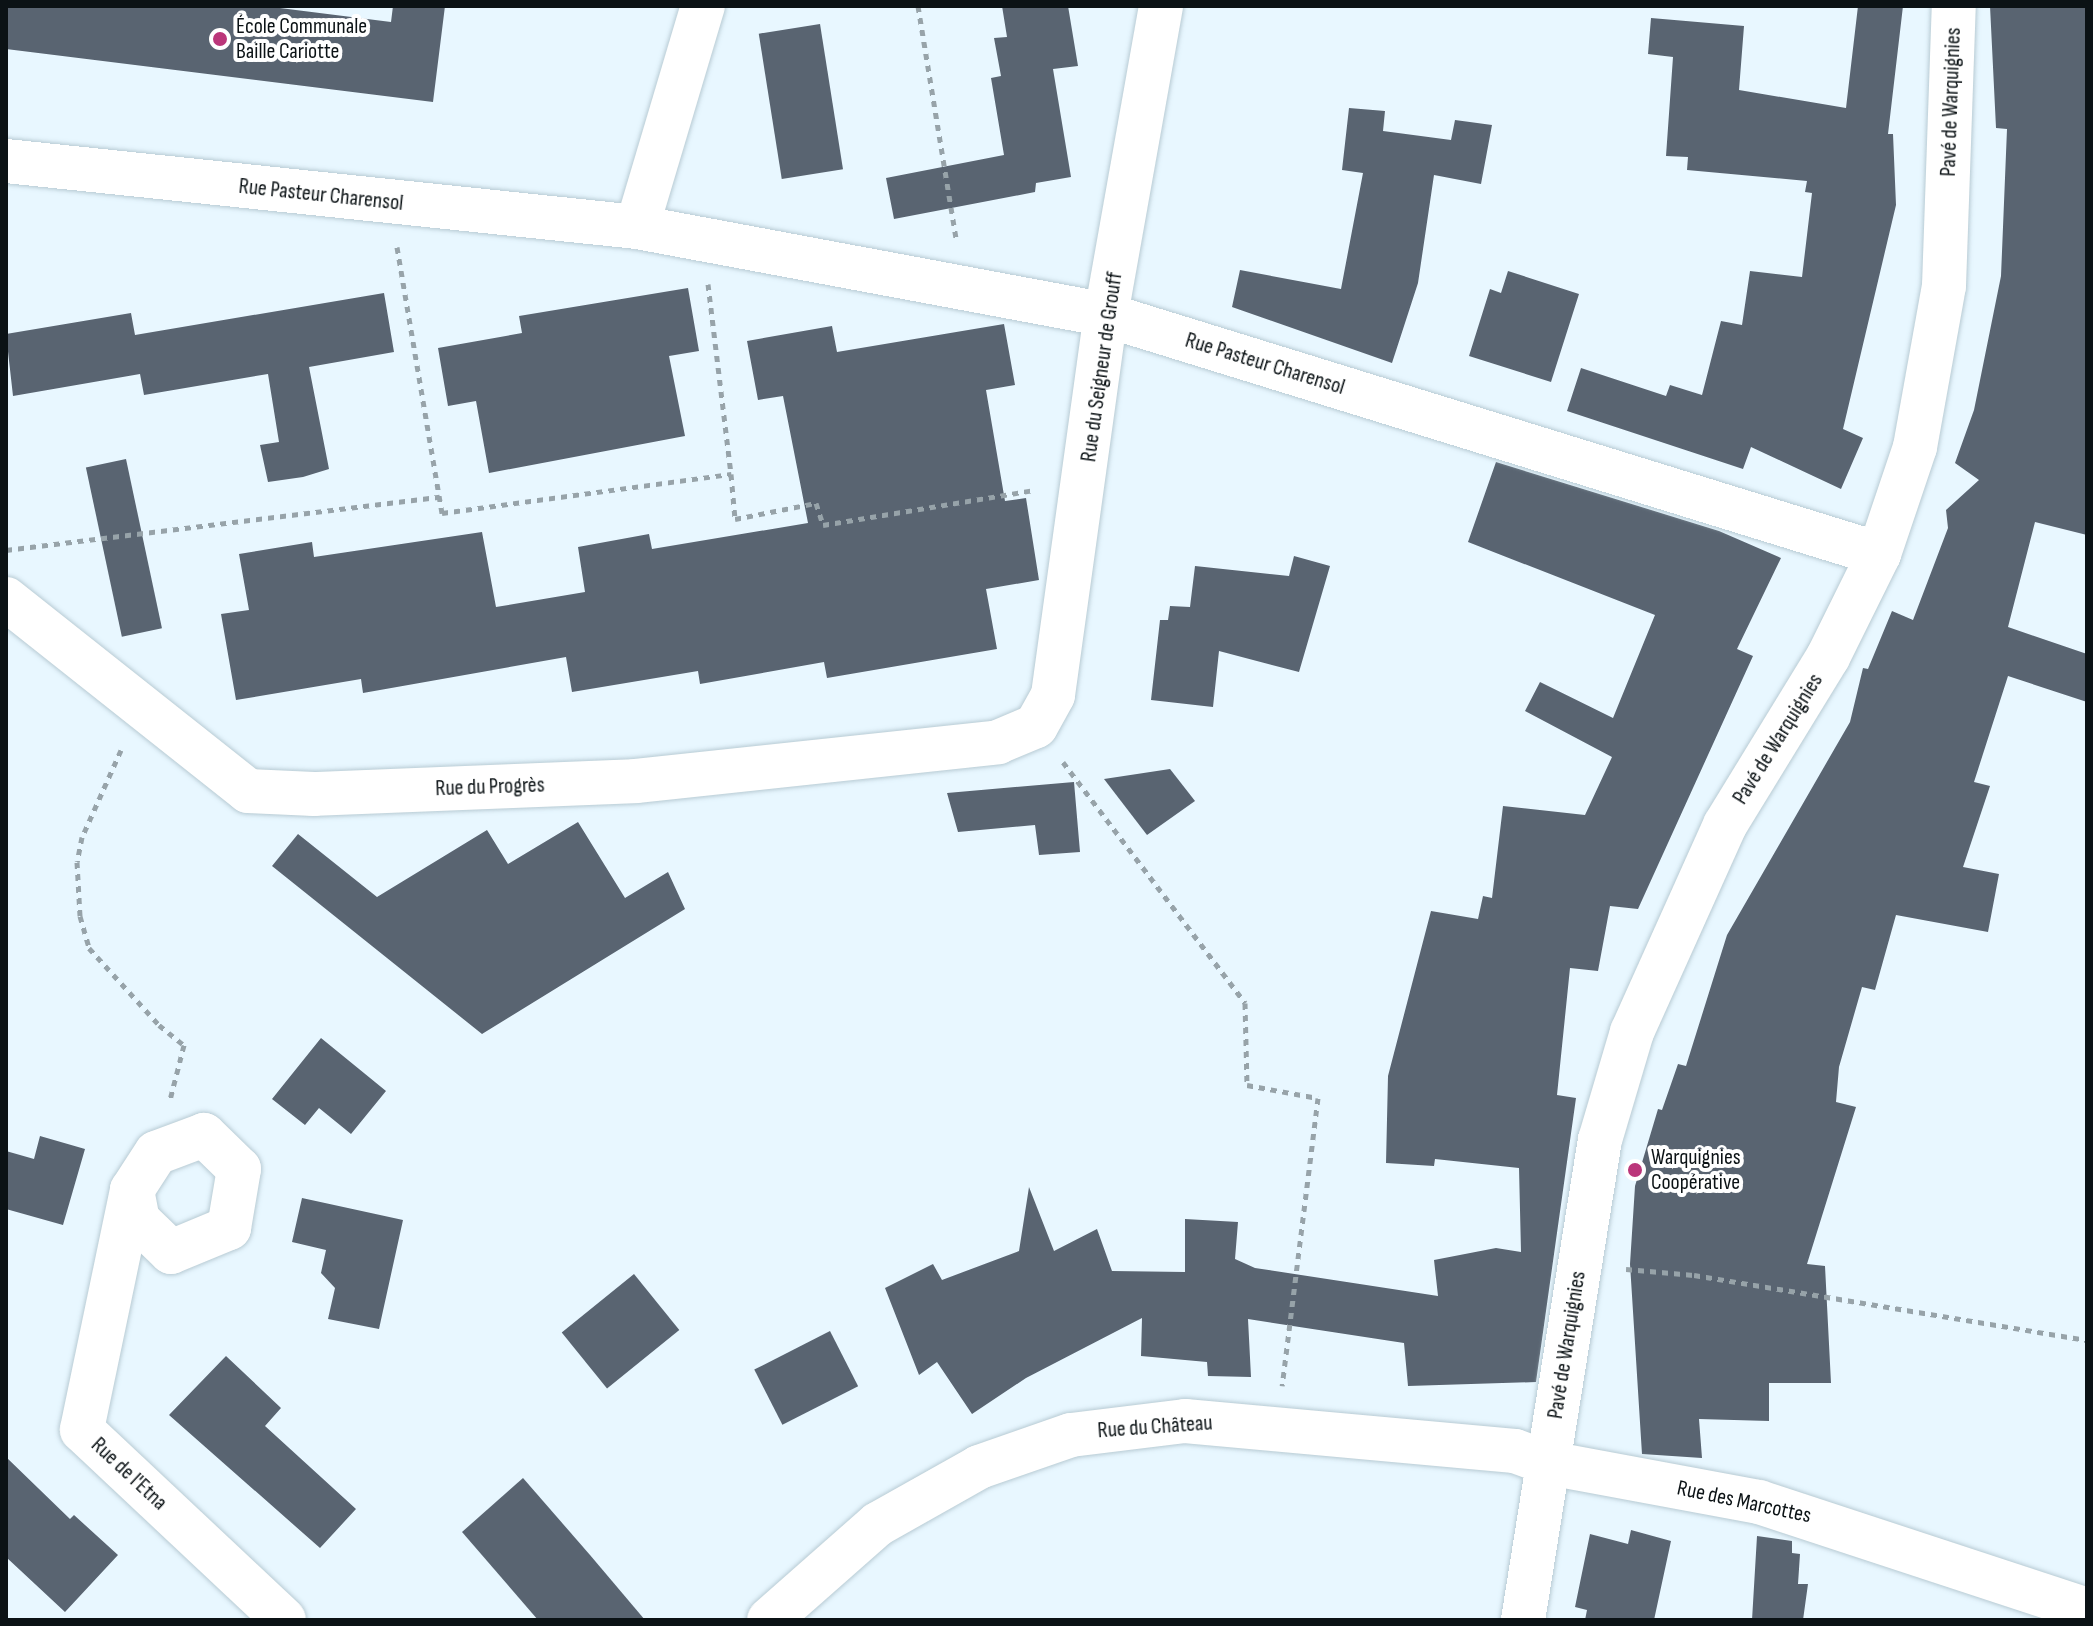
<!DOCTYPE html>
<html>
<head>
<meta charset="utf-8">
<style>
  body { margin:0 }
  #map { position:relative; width:2093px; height:1626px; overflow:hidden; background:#e8f7ff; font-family:"Sofia Sans Condensed",sans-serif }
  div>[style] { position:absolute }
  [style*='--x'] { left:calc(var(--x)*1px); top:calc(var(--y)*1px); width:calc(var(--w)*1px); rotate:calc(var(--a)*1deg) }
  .building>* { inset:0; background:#596471; transform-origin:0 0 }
  .path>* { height:5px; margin-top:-2.5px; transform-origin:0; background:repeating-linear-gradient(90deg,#97a3a9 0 6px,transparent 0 12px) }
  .roads { filter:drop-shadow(0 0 2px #b8cbd4) drop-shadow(0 0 2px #b8cbd4) }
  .minor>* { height:44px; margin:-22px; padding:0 22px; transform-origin:22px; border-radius:22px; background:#fff }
  .dots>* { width:22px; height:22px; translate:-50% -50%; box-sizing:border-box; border:4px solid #fff; border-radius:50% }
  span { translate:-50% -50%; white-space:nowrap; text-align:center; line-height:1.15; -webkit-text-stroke:8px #fff; paint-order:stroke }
  .poi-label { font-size:22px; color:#0b1215 }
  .left { translate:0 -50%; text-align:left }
  .street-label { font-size:22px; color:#0b1215 }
  .frame { position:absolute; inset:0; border:8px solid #0b1215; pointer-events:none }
</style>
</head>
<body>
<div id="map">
  <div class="building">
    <i style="clip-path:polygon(6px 6px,264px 6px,391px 22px,393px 6px,445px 6px,433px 102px,6px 49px)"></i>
    <i style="clip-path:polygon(1002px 6px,1068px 6px,1078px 66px,1053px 69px,1071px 177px,1036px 183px,1035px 192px,894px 219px,886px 178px,1004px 155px,991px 78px,1001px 76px,994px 38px,1007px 37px)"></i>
    <i style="clip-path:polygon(1858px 6px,1903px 6px,1888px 134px,1893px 134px,1896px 205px,1843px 429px,1863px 438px,1841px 489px,1751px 447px,1743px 469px,1567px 411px,1581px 368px,1666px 396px,1670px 385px,1702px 395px,1721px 321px,1742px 325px,1750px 271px,1802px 277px,1812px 193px,1805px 192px,1807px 181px,1687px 170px,1688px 157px,1666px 156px,1673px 57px,1648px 54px,1651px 18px,1744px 26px,1739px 90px,1846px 108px)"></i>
    <i style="clip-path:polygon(1990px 6px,2087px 6px,2087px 535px,2035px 522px,2008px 627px,2087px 654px,2087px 702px,2008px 676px,1974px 782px,1990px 786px,1963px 867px,1999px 874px,1988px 932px,1896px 915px,1875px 990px,1862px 987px,1839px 1067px,1836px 1102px,1856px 1107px,1807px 1264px,1825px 1266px,1831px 1383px,1769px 1383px,1769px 1421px,1699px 1419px,1702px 1458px,1642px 1454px,1630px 1264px,1635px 1186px,1658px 1109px,1662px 1110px,1678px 1064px,1686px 1066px,1727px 935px,1850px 722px,1863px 668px,1868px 669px,1892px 611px,1913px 620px,1948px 528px,1946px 510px,1979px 480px,1955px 463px,1974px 410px,2001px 276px,2007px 129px,1996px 128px)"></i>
    <i style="left:820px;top:24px;width:147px;height:62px;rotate:81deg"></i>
    <i style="clip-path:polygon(1349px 108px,1385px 111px,1383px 131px,1451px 140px,1455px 120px,1492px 125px,1481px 184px,1434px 175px,1418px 283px,1392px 363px,1232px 307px,1240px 270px,1341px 289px,1363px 173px,1342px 170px)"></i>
    <i style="clip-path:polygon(1508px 271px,1579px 294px,1551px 382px,1469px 356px,1490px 289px,1501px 293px)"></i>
    <i style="clip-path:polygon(688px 288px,699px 351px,669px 356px,685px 436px,489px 473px,476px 401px,448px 406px,438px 348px,522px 333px,519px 316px)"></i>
    <i style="clip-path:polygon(384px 293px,394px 352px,309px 367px,329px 469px,303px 477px,268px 482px,260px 445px,279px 442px,268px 374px,144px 395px,140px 374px,13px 396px,6px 334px,131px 313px,135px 335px)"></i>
    <i style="clip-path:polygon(1004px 324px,1015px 385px,986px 390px,1005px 501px,1026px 498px,1039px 580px,986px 589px,997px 649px,827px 678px,824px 662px,700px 684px,698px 671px,572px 692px,566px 657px,363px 693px,361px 679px,236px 700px,221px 614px,249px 610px,239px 554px,312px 542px,314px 557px,482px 532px,496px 607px,585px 592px,578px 547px,649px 534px,652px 549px,808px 523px,783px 396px,758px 400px,747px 341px,832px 326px,837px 352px)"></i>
    <i style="left:126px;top:459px;width:173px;height:41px;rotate:78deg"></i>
    <i style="clip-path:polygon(1496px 462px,1719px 531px,1781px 558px,1737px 649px,1753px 656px,1638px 909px,1610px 906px,1598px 971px,1570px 968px,1557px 1095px,1576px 1098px,1536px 1382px,1408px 1386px,1404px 1343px,1248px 1319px,1251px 1377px,1208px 1376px,1207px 1362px,1141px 1356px,1142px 1318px,1026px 1378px,972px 1414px,937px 1362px,919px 1375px,885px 1288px,933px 1264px,942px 1280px,1019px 1251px,1029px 1187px,1054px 1251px,1097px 1229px,1112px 1271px,1185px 1272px,1185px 1219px,1238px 1222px,1235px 1259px,1255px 1268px,1438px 1296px,1434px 1260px,1496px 1248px,1521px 1252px,1519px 1168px,1435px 1159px,1434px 1166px,1386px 1163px,1388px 1076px,1431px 911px,1478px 919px,1483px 896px,1492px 898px,1503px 806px,1585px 815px,1612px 757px,1525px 711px,1540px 682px,1613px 718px,1655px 615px,1468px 542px)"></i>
    <i style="clip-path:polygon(1294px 556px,1330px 566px,1299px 672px,1219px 651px,1213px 707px,1151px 700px,1160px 620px,1168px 620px,1170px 606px,1190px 607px,1195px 566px,1289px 576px)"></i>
    <i style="clip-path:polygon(1170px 769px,1195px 801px,1147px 835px,1104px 779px)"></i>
    <i style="clip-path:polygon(1074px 782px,1080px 852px,1039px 855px,1035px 825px,958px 832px,947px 793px)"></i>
    <i style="clip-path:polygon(578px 822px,625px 898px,668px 872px,685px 909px,482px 1034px,272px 866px,298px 834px,377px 897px,487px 830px,508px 864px)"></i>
    <i style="clip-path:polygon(321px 1038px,386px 1091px,351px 1134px,319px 1108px,305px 1125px,272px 1099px)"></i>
    <i style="clip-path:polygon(40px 1136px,85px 1149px,63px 1225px,6px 1209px,6px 1151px,34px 1159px)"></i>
    <i style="clip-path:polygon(302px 1198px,403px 1220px,379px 1329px,328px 1319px,335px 1288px,321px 1273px,326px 1250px,292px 1242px)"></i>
    <i style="left:634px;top:1274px;width:72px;height:93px;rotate:51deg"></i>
    <i style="left:830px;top:1331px;width:62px;height:85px;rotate:63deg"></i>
    <i style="clip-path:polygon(226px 1356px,281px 1408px,265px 1426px,356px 1509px,320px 1548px,169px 1415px)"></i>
    <i style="clip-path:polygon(6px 1457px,70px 1519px,74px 1515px,118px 1555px,65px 1612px,6px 1557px)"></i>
    <i style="clip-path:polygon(523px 1478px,590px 1555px,645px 1620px,538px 1620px,462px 1532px)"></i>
    <i style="clip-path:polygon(1631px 1530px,1671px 1541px,1654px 1620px,1585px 1620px,1587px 1610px,1575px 1607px,1590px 1534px,1628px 1544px)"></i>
    <i style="clip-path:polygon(1757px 1536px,1792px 1541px,1792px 1553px,1800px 1554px,1798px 1584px,1808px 1584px,1803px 1620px,1752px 1620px)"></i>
  </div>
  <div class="path">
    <i style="--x:918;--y:6;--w:236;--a:80.7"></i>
    <i style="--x:397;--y:247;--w:270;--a:80.4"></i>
    <i style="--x:442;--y:513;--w:292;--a:-7.7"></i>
    <i style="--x:731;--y:474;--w:45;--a:84.9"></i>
    <i style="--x:735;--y:519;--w:83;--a:-11.2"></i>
    <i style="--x:816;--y:503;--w:23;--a:72"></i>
    <i style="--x:823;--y:525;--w:215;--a:-9.4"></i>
    <i style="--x:708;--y:284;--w:191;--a:83.1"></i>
    <i style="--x:6;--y:550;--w:437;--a:-7"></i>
    <i style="--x:121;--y:750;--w:95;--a:114.1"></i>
    <i style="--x:82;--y:837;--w:25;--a:101"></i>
    <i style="--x:77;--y:862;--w:54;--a:86.8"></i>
    <i style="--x:80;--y:916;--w:33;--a:74"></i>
    <i style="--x:89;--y:948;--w:104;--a:47.7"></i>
    <i style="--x:159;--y:1025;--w:32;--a:39"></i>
    <i style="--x:184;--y:1045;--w:57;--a:104.3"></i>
    <i style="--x:1063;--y:762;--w:302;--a:52.9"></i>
    <i style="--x:1245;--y:1003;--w:82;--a:88.6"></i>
    <i style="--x:1247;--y:1085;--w:72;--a:10.4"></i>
    <i style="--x:1318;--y:1098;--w:290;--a:97.1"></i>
    <i style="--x:1626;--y:1269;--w:68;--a:5"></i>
    <i style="--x:1694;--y:1275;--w:398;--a:9.4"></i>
  </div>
  <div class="roads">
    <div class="minor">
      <i style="--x:6;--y:161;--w:634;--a:5.97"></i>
      <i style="--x:637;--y:227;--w:231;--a:-73.4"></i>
      <i style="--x:637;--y:227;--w:477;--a:10.6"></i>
      <i style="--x:1106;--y:315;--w:809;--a:17.18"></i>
      <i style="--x:6;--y:599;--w:309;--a:38.4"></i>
      <i style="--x:248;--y:791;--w:66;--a:2.6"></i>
      <i style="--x:314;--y:794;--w:322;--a:-2.3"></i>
      <i style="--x:636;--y:781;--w:364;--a:-6.1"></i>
      <i style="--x:998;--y:742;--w:41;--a:-22.8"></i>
      <i style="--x:1036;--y:726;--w:35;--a:-61"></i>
      <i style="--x:1053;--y:695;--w:384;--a:-82.1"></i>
      <i style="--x:1106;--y:315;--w:314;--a:-79.9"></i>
      <i style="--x:132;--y:1190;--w:31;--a:79"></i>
      <i style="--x:138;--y:1220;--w:46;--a:44.1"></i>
      <i style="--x:171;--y:1252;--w:63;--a:-22.5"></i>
      <i style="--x:229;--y:1228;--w:60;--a:-80.4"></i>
      <i style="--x:239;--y:1169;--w:49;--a:-135.8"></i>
      <i style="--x:204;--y:1135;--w:51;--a:159.4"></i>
      <i style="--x:156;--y:1153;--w:44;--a:123"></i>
      <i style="--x:132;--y:1190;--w:245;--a:101.8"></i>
      <i style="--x:82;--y:1430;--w:277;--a:43.2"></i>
      <i style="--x:769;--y:1620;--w:145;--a:-41.4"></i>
      <i style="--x:878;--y:1524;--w:116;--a:-29.4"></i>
      <i style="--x:979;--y:1467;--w:97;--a:-19.2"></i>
      <i style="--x:1071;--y:1435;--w:115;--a:-7"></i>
      <i style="--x:1185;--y:1421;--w:331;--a:5.2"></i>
      <i style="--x:1515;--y:1451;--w:35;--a:20"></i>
      <i style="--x:1548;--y:1463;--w:215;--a:10.5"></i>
      <i style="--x:1759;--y:1502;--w:345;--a:18.2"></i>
      <i style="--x:1523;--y:1620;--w:486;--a:-80.9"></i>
      <i style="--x:1600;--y:1140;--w:113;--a:-73.5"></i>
      <i style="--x:1632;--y:1032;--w:227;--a:-65.8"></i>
      <i style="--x:1725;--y:825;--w:197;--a:-58.5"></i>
      <i style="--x:1828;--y:657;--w:115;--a:-63.7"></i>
      <i style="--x:1879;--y:554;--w:113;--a:-71.4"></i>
      <i style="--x:1915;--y:447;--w:164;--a:-79.8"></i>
      <i style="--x:1944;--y:286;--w:280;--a:-88"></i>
    </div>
  </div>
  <div class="dots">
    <i style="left:220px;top:39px;background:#bb367a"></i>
    <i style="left:1635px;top:1170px;background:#bb367a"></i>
  </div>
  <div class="poi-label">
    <span class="left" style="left:236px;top:39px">École Communale<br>Baille Cariotte</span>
    <span class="left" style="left:1651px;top:1170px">Warquignies<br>Coopérative</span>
  </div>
  <div class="street-label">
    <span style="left:1951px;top:102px;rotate:-88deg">Pavé de Warquignies</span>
    <span style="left:321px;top:195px;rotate:6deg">Rue Pasteur Charensol</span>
    <span style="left:1265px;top:364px;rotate:17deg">Rue Pasteur Charensol</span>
    <span style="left:1102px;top:367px;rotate:-82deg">Rue du Seigneur de Grouff</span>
    <span style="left:1778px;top:739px;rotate:-58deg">Pavé de Warquignies</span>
    <span style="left:490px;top:787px;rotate:-2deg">Rue du Progrès</span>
    <span style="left:1567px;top:1345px;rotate:-81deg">Pavé de Warquignies</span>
    <span style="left:1155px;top:1427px;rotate:-4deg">Rue du Château</span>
    <span style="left:129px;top:1474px;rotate:43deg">Rue de l'Etna</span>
    <span style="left:1744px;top:1502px;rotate:12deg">Rue des Marcottes</span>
  </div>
  <div class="frame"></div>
</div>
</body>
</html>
